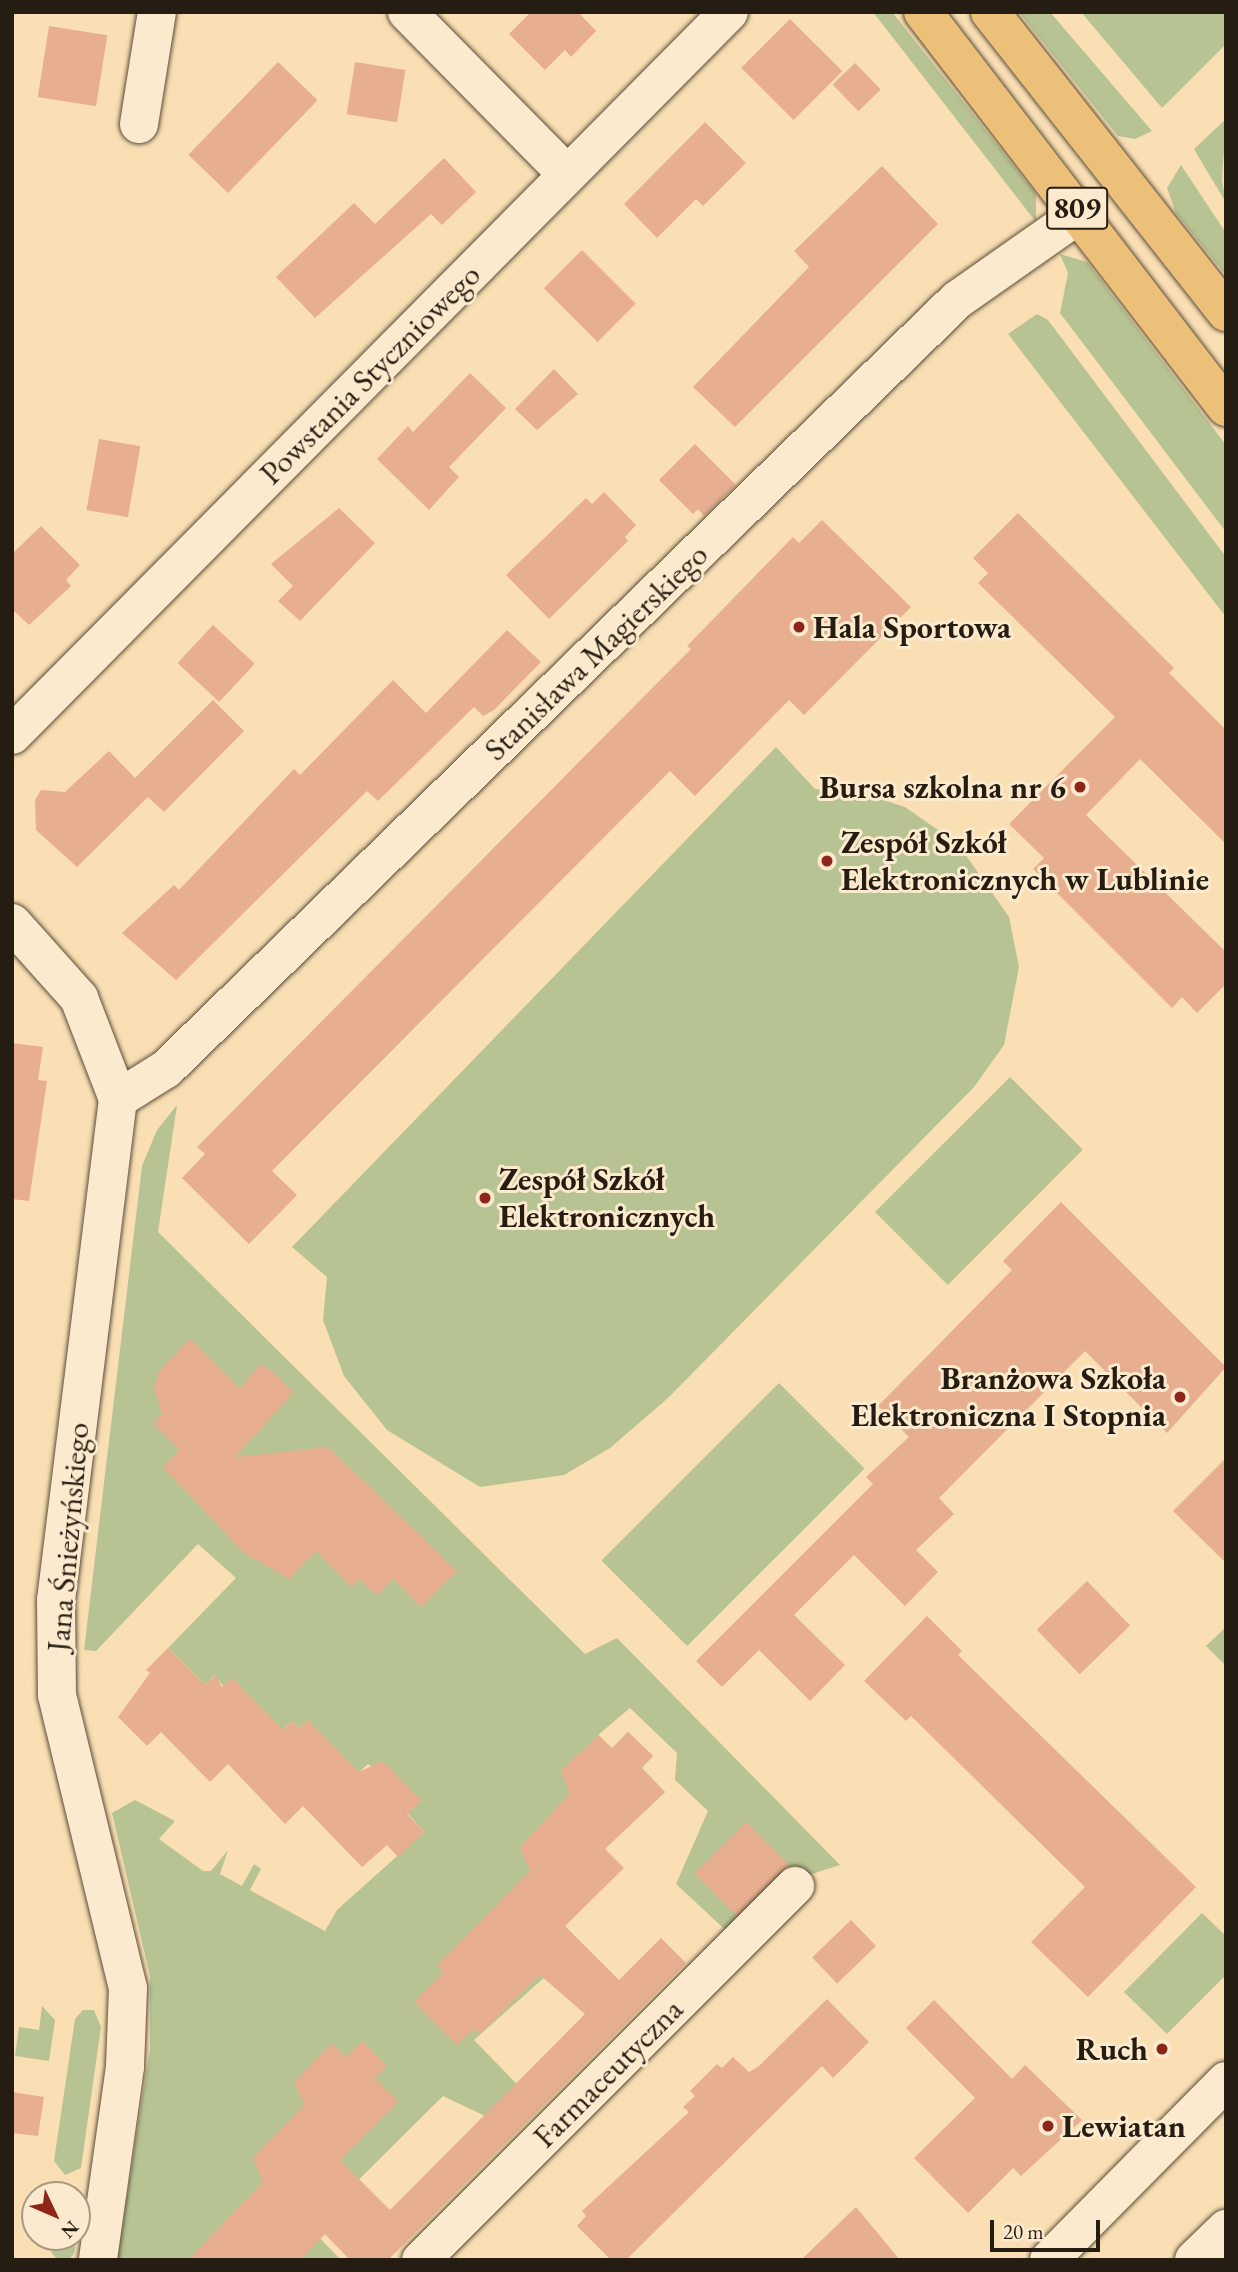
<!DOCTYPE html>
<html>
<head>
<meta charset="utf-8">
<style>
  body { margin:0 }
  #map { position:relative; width:1238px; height:2272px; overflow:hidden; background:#fadfb4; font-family:"EB Garamond",serif }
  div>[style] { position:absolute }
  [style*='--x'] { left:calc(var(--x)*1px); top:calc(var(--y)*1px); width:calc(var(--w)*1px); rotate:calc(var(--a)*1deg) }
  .green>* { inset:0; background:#b7c392; transform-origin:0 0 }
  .round { border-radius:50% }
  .building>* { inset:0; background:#e7ae8f; transform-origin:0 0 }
  .roads { filter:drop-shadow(0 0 2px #5b4e3a) drop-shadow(0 0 2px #5b4e3a) }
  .minor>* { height:38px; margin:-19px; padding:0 19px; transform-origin:19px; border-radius:19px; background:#fceace }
  .major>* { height:38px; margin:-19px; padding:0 19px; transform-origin:19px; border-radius:19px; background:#edc07a }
  .dots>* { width:19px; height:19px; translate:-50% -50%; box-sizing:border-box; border:4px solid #fceace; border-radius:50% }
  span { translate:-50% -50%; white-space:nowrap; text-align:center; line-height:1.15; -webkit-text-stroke:6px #fceace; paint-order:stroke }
  .shield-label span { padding:2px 5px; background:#fceace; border:2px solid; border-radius:5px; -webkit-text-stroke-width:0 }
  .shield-label { font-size:30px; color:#261d12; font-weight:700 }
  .street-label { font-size:32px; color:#261d12 }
  .poi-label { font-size:32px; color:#261d12; font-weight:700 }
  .left { translate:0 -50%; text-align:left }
  .right { translate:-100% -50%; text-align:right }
  .frame { position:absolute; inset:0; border:14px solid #261d12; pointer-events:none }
  .north { position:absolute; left:21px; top:2181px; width:70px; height:70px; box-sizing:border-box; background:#fceace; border:2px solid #a69883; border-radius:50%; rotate:134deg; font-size:19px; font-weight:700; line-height:28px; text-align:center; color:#261d12 }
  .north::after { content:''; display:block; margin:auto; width:24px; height:32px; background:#8f2418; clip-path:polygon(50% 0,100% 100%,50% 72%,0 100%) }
  .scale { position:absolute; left:990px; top:2220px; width:110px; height:32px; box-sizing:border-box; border:4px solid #261d12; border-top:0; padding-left:9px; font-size:21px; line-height:24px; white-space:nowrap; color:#261d12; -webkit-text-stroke:5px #fceace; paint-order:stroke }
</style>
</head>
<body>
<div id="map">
  <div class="green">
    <i style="clip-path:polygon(873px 12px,892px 12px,1036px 194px,1036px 222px)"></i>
    <i style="clip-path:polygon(1019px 12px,1050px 12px,1152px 131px,1135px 139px,1118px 136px)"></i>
    <i style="clip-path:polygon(1081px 12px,1226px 12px,1226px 44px,1162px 108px)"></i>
    <i style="clip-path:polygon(1226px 119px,1222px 180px,1226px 203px,1194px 149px)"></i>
    <i style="clip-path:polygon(1181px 165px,1226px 233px,1226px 275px,1176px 213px,1167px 188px)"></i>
    <i style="clip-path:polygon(1060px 254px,1087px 262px,1226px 445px,1226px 532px,1060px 313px,1068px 273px)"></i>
    <i style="clip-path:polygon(1037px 314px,1048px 320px,1226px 557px,1226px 617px,1008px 334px)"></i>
    <i style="clip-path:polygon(776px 747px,815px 789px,862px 793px,905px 807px,958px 844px,1009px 917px,1019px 967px,1004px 1045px,974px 1087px,668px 1398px,610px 1448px,564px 1475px,480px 1487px,387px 1430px,344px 1376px,323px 1320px,327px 1277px,292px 1247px)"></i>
    <i style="left:1010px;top:1077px;width:103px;height:191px;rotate:45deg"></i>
    <i style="clip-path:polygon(177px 1105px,158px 1232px,585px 1654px,617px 1638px,840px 1865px,790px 1881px,733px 1937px,676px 1884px,708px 1811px,675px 1780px,677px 1753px,630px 1708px,598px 1735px,612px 1748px,628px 1732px,653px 1756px,642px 1768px,665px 1792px,627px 1828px,621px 1823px,559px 1920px,582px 1944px,474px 2040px,540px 2108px,508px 2140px,483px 2115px,443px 2096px,310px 2228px,341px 2260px,117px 2260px,150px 2049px,150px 1976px,112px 1813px,135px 1800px,175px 1821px,159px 1839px,203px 1871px,211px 1871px,228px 1850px,220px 1874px,242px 1886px,254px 1864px,261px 1869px,250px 1890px,325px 1931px,337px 1910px,424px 1832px,407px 1813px,421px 1800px,368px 1764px,344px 1787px,308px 1720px,299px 1728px,292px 1721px,269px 1744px,268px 1715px,232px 1678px,223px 1686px,215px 1675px,205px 1685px,168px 1648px,236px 1578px,198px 1544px,96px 1651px,84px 1650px,142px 1166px,157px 1130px)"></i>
    <i style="left:779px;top:1383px;width:121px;height:251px;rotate:45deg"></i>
    <i style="clip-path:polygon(1226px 1627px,1226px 1666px,1206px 1646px)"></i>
    <i style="clip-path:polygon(1202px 1913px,1226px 1936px,1226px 1975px,1167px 2034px,1124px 1992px)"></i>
    <i style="clip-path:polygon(42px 2006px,55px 2020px,49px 2061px,15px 2056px,19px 2027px,39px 2030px)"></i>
    <i style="clip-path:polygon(83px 2010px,94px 2010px,101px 2027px,81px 2168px,65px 2175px,54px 2161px,75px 2019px)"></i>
    <i class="round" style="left:51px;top:2236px;width:24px;height:24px"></i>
  </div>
  <div class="building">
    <i style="clip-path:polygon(531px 12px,578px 12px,596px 31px,571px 57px,565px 50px,545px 70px,509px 34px)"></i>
    <i style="left:790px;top:19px;width:74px;height:69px;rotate:45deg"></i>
    <i style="left:49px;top:26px;width:59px;height:72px;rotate:9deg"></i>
    <i style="left:278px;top:62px;width:55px;height:129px;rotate:44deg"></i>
    <i style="left:355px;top:62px;width:51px;height:53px;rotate:9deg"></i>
    <i style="left:855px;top:63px;width:37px;height:31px;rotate:46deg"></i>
    <i style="clip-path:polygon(705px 122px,746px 163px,703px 206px,696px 199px,657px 238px,624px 204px)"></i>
    <i style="clip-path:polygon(444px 158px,476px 192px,442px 225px,431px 214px,315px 318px,276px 277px,354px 203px,375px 224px)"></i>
    <i style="clip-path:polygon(882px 166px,938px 224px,735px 427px,693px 387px,809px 267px,794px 251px)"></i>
    <i style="left:582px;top:250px;width:76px;height:54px;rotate:45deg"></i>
    <i style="clip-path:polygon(554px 369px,578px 394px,537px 430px,515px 409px)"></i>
    <i style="clip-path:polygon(470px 373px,506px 408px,449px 467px,459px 477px,429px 510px,377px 459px,408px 426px,413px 432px)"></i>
    <i style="left:99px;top:439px;width:42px;height:72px;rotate:10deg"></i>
    <i style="clip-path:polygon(695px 444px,736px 485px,704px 516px,698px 509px,693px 514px,659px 480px)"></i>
    <i style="clip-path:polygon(604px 492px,636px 525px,625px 537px,628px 541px,549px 619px,506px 575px,586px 498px,592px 504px)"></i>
    <i style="clip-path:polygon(339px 508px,375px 543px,300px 621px,278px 601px,293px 586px,271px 564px)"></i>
    <i style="clip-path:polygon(1018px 513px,1174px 668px,1169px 673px,1226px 730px,1226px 844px,1140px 759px,1086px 815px,1226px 952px,1226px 984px,1197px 1013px,1182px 997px,1172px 1008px,1033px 869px,1044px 858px,1009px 824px,1115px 717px,978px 583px,988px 573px,973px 558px)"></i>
    <i style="clip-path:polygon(822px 520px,911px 607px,804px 715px,789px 700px,695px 796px,670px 771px,272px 1171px,297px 1195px,249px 1244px,182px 1178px,205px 1154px,197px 1147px,691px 649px,687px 646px,793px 537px,799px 543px)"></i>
    <i style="clip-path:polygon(41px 526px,80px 565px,66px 580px,71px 586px,29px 625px,12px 609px,12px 554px)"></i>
    <i style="left:213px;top:625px;width:57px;height:52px;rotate:43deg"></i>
    <i style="clip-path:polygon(507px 630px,541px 662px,494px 710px,483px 716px,474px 707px,378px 801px,367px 791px,176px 980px,122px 933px,174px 885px,179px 890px,294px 769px,300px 775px,393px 680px,426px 713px)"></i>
    <i style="clip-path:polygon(213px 700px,244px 731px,164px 812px,148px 797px,77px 867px,36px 830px,35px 800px,41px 790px,65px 792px,109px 751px,135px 778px)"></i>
    <i style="clip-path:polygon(12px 1043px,43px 1047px,38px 1080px,47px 1081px,29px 1201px,12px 1199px)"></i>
    <i style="clip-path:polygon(1061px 1202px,1226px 1367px,1167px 1433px,1085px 1351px,939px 1498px,954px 1514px,916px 1550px,938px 1572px,905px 1606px,854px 1555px,794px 1615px,845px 1665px,810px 1701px,759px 1650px,722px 1687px,696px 1661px,873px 1484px,866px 1477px,909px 1437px,878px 1406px,1012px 1270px,1003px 1261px)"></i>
    <i style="clip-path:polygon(190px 1339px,240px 1388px,262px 1363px,294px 1392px,235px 1457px,328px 1447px,457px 1571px,421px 1607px,393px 1579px,377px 1596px,359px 1579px,352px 1587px,316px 1551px,289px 1579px,243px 1552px,163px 1467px,180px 1450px,153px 1424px,162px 1414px,154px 1388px,159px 1371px)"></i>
    <i style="clip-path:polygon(1226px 1458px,1226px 1563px,1173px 1511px)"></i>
    <i style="left:1087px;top:1581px;width:62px;height:70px;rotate:46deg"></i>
    <i style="clip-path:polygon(927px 1616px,962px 1651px,958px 1655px,1196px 1887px,1088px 1997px,1031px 1942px,1085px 1887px,911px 1716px,906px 1721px,864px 1681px)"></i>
    <i style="clip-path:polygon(168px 1648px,205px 1685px,216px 1675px,222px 1687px,232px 1678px,283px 1730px,292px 1721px,299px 1728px,308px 1720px,359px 1772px,383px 1761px,421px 1800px,407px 1814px,424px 1832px,398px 1857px,387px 1845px,362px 1867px,303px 1806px,285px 1824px,228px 1764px,210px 1782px,161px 1732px,147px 1746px,118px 1717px,150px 1673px,146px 1670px)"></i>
    <i style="clip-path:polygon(628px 1732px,653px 1756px,641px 1768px,665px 1792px,605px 1849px,624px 1868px,565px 1926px,619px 1980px,661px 1938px,686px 1963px,388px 2260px,350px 2260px,325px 2234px,300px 2260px,188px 2260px,263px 2182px,253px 2158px,304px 2105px,294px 2082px,332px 2043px,346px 2057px,362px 2041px,387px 2066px,375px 2078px,398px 2102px,340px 2160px,390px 2210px,585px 2014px,540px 1975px,480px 2034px,474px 2029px,457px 2045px,414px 2002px,444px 1972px,437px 1965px,530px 1871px,520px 1847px,570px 1794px,561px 1771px,599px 1735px,612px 1749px)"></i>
    <i style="left:746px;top:1822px;width:61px;height:73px;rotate:45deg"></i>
    <i style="left:851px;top:1920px;width:36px;height:54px;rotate:46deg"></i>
    <i style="clip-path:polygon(827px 1999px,869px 2042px,833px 2078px,822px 2066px,626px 2260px,611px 2260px,577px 2226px,586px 2216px,582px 2211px,689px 2112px,683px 2107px,695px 2096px,690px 2091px,717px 2064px,722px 2068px,733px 2057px,749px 2072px,759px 2066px)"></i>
    <i style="clip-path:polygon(934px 2000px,1012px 2079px,1025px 2065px,1082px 2120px,1021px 2176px,1013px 2168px,968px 2213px,914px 2158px,975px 2098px,906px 2028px)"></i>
    <i style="clip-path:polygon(12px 2092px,44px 2097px,38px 2136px,12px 2133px)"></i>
    <i style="clip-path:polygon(856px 2207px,900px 2260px,801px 2260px)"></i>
  </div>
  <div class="roads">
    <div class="minor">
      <i style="--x:407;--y:12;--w:228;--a:45.4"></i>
      <i style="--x:139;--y:124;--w:113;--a:-80.9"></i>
      <i style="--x:12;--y:735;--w:1018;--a:-45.24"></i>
      <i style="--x:12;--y:923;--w:101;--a:48.2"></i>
      <i style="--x:79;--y:998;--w:108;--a:68.9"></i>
      <i style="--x:118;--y:1099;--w:505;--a:97.05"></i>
      <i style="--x:56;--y:1600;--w:95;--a:89.4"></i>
      <i style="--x:57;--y:1695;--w:301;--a:76.4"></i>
      <i style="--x:128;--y:1988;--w:79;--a:92.2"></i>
      <i style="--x:125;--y:2067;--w:195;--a:98"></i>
      <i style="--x:118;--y:1099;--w:57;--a:-32"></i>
      <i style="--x:166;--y:1069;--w:1103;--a:-44.19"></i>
      <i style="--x:957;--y:300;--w:151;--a:-35.1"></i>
      <i style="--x:421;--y:2260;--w:529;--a:-45"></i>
      <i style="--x:1049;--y:2260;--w:252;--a:-45.3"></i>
      <i style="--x:1194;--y:2260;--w:45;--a:-44.1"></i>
    </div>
    <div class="major">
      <i style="--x:923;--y:12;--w:498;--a:52.5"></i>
      <i style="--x:990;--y:12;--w:382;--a:51.8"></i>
    </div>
  </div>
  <div class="dots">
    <i style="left:799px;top:627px;background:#8f2418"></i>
    <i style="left:1080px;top:787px;background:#8f2418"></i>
    <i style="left:827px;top:861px;background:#8f2418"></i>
    <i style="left:485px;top:1198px;background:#8f2418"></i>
    <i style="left:1180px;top:1397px;background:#8f2418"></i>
    <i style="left:1162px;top:2049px;background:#8f2418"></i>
    <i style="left:1048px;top:2126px;background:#8f2418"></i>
  </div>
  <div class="shield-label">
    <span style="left:1077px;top:208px">809</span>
  </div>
  <div class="street-label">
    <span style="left:370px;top:374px;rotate:-45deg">Powstania Styczniowego</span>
    <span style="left:596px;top:652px;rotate:-44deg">Stanisława Magierskiego</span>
    <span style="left:68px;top:1537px;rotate:-85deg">Jana Śnieżyńskiego</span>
    <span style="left:608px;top:2073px;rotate:-45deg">Farmaceutyczna</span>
  </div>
  <div class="poi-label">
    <span class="left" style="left:813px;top:627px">Hala Sportowa</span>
    <span class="right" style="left:1066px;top:787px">Bursa szkolna nr 6</span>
    <span class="left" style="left:841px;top:861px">Zespół Szkół<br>Elektronicznych w Lublinie</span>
    <span class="left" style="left:499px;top:1198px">Zespół Szkół<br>Elektronicznych</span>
    <span class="right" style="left:1166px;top:1397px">Branżowa Szkoła<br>Elektroniczna I Stopnia</span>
    <span class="right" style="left:1148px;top:2049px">Ruch</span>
    <span class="left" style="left:1062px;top:2126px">Lewiatan</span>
  </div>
  <div class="frame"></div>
  <div class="north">N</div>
  <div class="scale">20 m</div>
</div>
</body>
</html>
